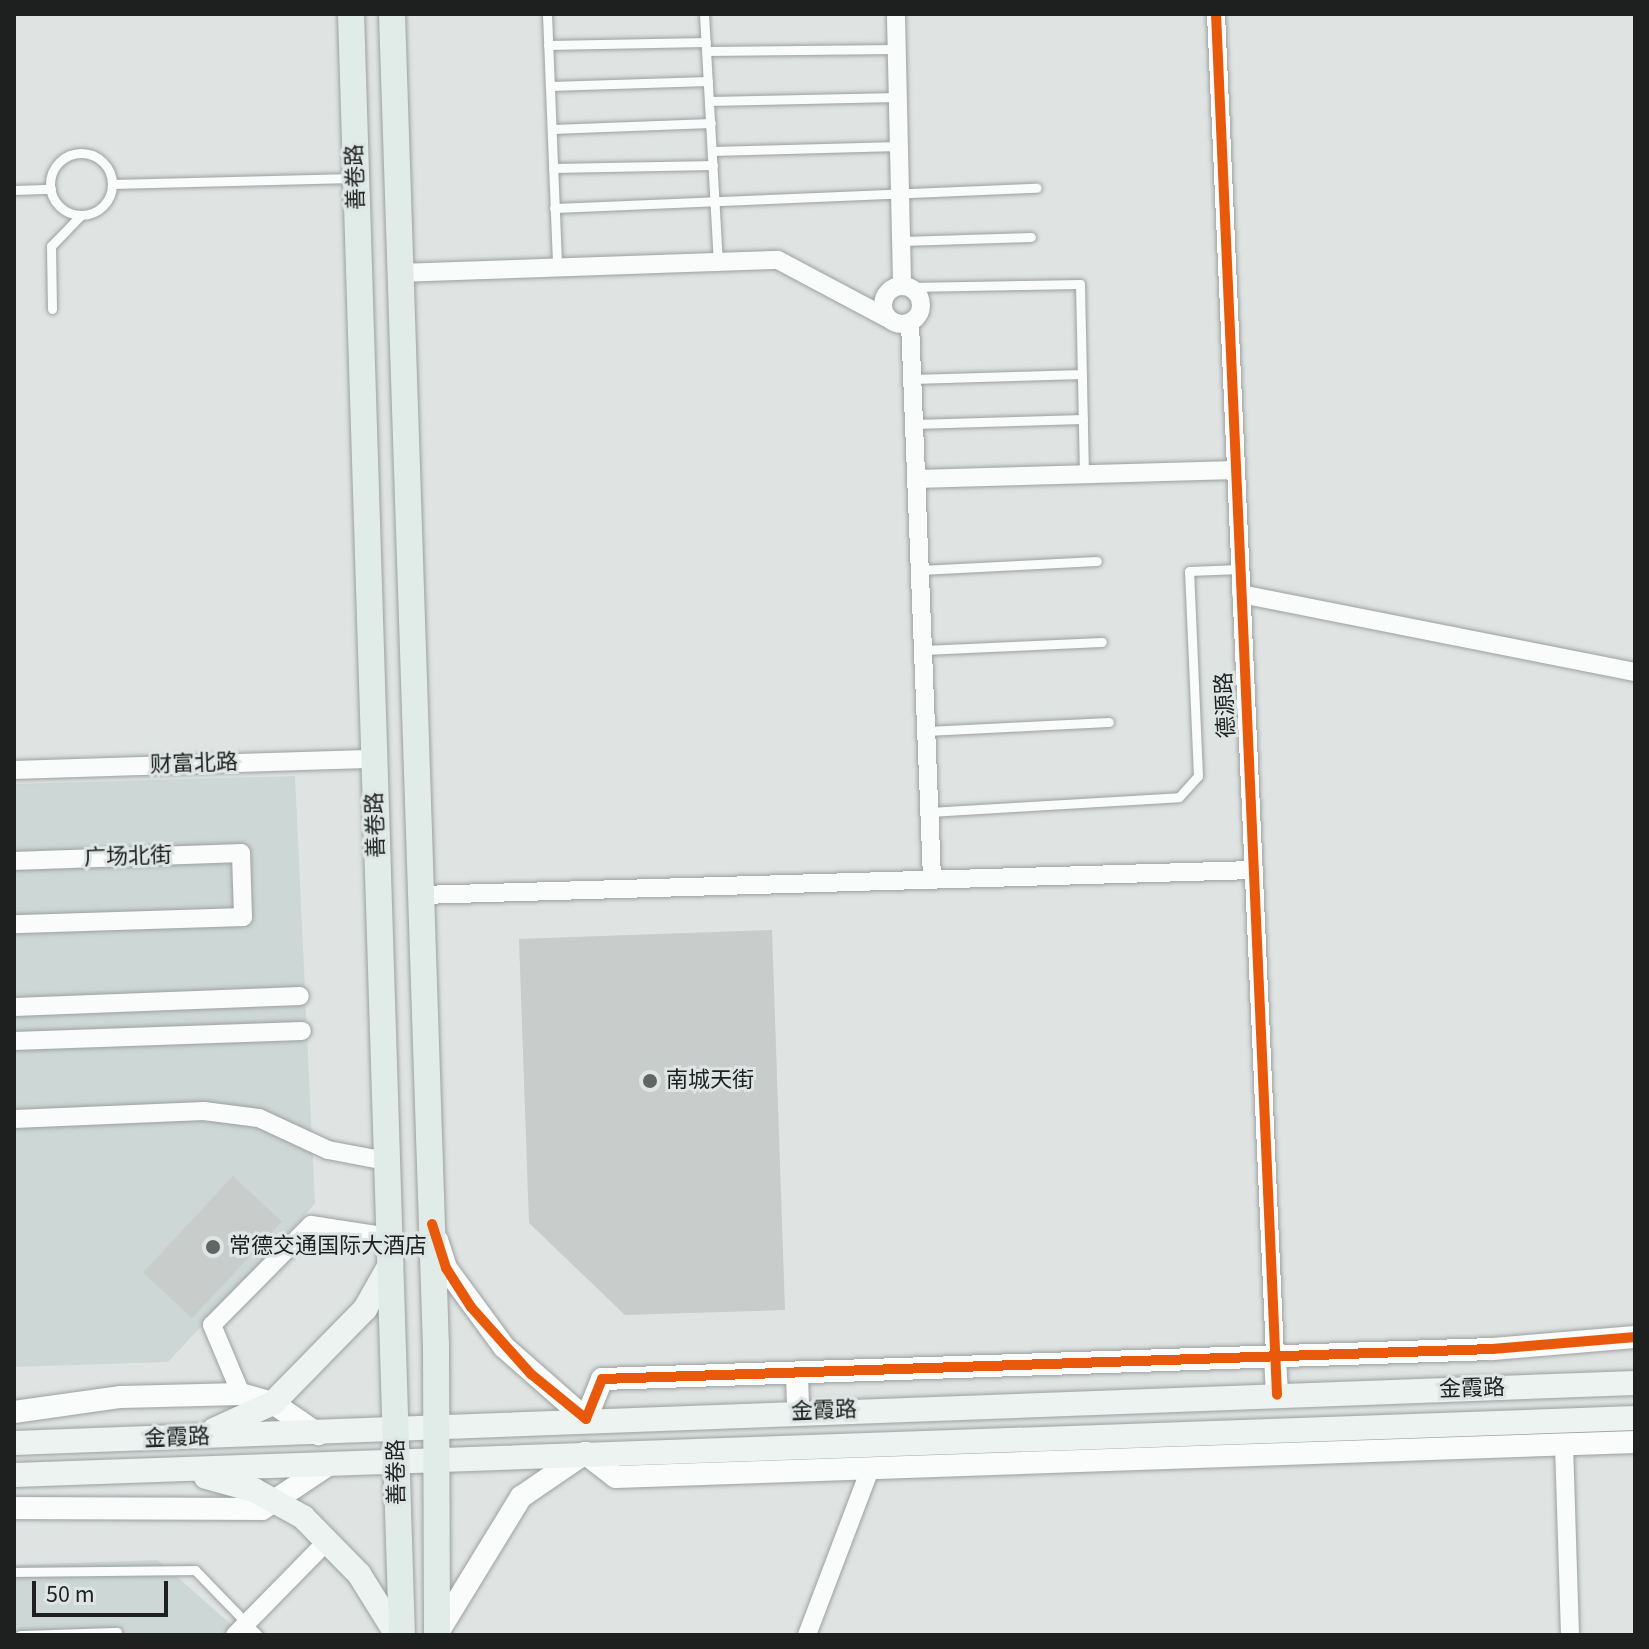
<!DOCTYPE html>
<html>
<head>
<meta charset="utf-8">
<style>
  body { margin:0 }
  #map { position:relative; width:1649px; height:1649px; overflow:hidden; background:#dfe4e3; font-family:"Source Sans 3","Noto Sans SC",sans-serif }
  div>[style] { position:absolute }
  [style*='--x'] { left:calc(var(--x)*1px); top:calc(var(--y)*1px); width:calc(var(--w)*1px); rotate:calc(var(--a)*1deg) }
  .built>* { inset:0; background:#cdd8d6 }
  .building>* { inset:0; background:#c8cccb; transform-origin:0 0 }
  .roads { filter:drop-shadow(0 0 2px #9da0a0) drop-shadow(0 0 2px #9da0a0) }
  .service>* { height:9px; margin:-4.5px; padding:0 4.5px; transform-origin:4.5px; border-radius:4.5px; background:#fafbfb }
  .service>.ring { margin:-4.5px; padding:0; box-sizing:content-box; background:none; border:9px solid #fafbfb; border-radius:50% }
  .minor>* { height:18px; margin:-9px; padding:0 9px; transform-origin:9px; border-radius:9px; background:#fafbfb }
  .minor>.ring { margin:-9px; padding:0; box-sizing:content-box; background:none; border:18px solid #fafbfb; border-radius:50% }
  .tertiary>* { height:22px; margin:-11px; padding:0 11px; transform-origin:11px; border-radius:11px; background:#fafbfb }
  .secondary>* { height:24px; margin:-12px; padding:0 12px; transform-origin:12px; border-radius:12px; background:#edf3f1 }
  .primary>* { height:26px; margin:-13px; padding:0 13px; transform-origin:13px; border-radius:13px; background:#e1ece8 }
  .cycleway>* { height:10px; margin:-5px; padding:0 5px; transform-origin:5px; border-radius:5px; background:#e8590c }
  .dots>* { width:22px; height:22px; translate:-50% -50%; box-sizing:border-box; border:4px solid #dde6e4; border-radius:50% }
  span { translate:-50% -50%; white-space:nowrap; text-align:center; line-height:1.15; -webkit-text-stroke:6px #dde6e4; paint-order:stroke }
  .street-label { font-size:22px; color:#1d201f }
  .poi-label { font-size:22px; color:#1d201f }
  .left { translate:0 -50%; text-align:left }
  .frame { position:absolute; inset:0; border:16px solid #1d201f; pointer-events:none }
  .scale { position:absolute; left:32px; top:1581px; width:136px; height:36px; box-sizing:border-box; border:4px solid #1d201f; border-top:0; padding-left:10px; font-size:24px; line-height:28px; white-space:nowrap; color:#1d201f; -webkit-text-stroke:6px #dde6e4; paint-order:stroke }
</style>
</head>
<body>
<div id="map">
  <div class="built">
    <i style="clip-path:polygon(295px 776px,315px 1204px,168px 1362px,14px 1367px,14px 784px)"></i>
    <i style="clip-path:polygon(158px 1560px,243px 1635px,14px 1635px,14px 1565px)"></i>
  </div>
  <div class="building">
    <i style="clip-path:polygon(772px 930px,785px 1310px,625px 1315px,529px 1223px,519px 939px)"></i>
    <i style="left:233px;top:1176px;width:67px;height:132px;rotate:43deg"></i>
  </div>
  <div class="roads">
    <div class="service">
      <i style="--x:547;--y:14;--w:254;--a:87.7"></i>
      <i style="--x:704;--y:14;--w:248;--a:86.8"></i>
      <i style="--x:548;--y:45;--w:158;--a:-1.1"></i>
      <i style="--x:707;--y:51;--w:190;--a:-0.6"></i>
      <i style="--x:550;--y:86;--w:158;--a:-1.8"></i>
      <i style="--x:709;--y:101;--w:189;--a:-1.2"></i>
      <i style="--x:552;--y:129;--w:159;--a:-2.2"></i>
      <i style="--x:712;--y:151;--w:187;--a:-1.5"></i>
      <i class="ring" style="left:50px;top:153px;width:53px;height:53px"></i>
      <i style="--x:553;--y:168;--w:160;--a:-1.1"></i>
      <i style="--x:112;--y:184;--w:241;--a:-1.4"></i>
      <i style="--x:14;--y:190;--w:37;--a:-2"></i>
      <i style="--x:554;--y:208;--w:483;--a:-2.4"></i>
      <i style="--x:901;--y:241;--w:130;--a:-1.8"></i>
      <i style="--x:909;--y:287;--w:171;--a:-1"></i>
      <i style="--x:1080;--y:284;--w:190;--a:88.8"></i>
      <i style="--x:52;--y:309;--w:63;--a:-90.9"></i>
      <i style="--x:51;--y:246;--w:43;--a:-45.9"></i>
      <i style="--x:912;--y:379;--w:170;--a:-1.7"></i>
      <i style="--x:914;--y:424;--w:169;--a:-1.7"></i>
      <i style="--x:920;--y:570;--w:177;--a:-2.9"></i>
      <i style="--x:923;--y:650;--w:179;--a:-2.6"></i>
      <i style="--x:926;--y:731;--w:183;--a:-2.8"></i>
      <i style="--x:929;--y:812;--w:250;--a:-3.4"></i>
      <i style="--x:1179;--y:797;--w:28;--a:-48"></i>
      <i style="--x:1198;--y:776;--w:205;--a:-92.5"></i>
      <i style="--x:1189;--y:571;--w:51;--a:-2.2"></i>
      <i style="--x:14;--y:1572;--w:181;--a:-0.6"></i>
      <i style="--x:195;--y:1570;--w:91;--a:45.9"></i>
      <i style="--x:20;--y:1635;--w:97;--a:-1.8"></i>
    </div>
    <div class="minor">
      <i style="--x:1216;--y:14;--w:1344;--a:87.48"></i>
      <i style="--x:896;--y:17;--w:269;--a:88.7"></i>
      <i style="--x:401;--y:273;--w:377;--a:-2"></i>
      <i style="--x:778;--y:260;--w:123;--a:28"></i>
      <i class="ring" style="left:883px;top:286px;width:20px;height:20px"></i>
      <i style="--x:910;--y:323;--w:556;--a:87.73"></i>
      <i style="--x:916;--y:479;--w:320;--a:-1.6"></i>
      <i style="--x:1241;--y:594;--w:402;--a:11.2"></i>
      <i style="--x:14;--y:770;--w:360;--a:-1.8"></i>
      <i style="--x:14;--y:861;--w:227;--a:-2"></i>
      <i style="--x:241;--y:853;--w:64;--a:88.2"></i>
      <i style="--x:243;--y:917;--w:229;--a:178.2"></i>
      <i style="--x:421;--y:895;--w:833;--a:-1.72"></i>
      <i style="--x:14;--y:1007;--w:286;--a:-2.2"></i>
      <i style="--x:14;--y:1041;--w:288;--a:-2"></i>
      <i style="--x:14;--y:1119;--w:190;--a:-2.4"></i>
      <i style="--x:204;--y:1111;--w:55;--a:7.3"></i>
      <i style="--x:259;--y:1118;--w:76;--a:24.9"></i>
      <i style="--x:328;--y:1150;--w:60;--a:10.6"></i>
      <i style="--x:241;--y:1394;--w:75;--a:-112.8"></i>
      <i style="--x:212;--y:1325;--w:141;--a:-45.3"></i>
      <i style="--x:311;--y:1225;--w:79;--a:8.7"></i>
      <i style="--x:1564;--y:1444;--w:191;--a:88.2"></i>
      <i style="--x:235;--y:1635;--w:132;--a:-45.6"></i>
      <i style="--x:807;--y:1635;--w:178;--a:-69.2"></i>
    </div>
    <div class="tertiary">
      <i style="--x:437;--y:1240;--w:29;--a:72"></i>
      <i style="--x:446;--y:1268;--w:98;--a:53.7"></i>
      <i style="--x:504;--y:1347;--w:109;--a:41.3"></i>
      <i style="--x:586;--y:1419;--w:43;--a:-68.2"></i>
      <i style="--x:602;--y:1379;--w:891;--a:-1.93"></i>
      <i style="--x:1492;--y:1349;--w:144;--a:-4.8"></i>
      <i style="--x:1275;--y:1357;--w:38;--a:87"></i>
      <i style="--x:797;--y:1376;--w:36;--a:88"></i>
      <i style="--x:14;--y:1412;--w:108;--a:-8"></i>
      <i style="--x:121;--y:1397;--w:120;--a:-1.4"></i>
      <i style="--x:241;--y:1394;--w:33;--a:16"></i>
      <i style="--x:273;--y:1403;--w:55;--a:34.6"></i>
      <i style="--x:14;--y:1508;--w:248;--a:0.2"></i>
      <i style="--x:262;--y:1509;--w:76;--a:-33.7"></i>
      <i style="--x:437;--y:1634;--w:161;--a:-58.5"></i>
      <i style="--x:521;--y:1497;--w:78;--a:-34.5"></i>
      <i style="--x:585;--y:1453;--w:39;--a:38"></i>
      <i style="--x:616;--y:1477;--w:1020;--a:-1.97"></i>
    </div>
    <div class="secondary">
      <i style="--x:214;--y:1430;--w:65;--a:-24.6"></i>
      <i style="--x:273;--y:1403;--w:132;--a:-45.6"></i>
      <i style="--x:365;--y:1309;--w:53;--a:-60.5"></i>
      <i style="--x:14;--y:1443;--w:1622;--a:-2.12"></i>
      <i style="--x:14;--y:1475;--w:1622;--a:-2.01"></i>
      <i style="--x:206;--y:1477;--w:50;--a:15.2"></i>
      <i style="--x:254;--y:1490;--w:56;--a:28.9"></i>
      <i style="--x:303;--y:1517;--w:80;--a:45.5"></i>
      <i style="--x:359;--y:1574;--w:72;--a:58.1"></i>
    </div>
    <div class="primary">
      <i style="--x:351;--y:14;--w:1622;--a:88.2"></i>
      <i style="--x:392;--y:14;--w:1332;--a:88.11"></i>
      <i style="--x:436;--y:1345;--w:290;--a:89.8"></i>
    </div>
  </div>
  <div class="cycleway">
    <i style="--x:1216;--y:14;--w:1382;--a:87.47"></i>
    <i style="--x:432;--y:1224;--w:46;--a:72.3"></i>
    <i style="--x:446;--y:1268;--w:46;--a:57.3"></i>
    <i style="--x:471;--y:1307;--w:90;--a:48.2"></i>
    <i style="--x:531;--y:1374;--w:71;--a:39.3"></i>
    <i style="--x:586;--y:1419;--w:43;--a:-68.2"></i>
    <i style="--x:602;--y:1379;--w:891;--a:-1.93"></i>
    <i style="--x:1492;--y:1349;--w:144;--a:-4.8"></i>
  </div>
  <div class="dots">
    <i style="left:650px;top:1081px;background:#616564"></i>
    <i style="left:213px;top:1247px;background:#616564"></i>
  </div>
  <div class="street-label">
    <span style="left:356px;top:177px;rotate:-92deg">善卷路</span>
    <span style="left:1226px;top:705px;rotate:-93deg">德源路</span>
    <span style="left:194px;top:764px;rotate:-2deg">财富北路</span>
    <span style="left:376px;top:825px;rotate:-92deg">善卷路</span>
    <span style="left:128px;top:857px;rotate:-2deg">广场北街</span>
    <span style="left:1472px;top:1389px;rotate:-2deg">金霞路</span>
    <span style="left:824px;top:1411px;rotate:-2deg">金霞路</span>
    <span style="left:177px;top:1438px;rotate:-2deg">金霞路</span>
    <span style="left:397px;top:1472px;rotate:-91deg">善卷路</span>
  </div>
  <div class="poi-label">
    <span class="left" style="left:666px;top:1081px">南城天街</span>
    <span class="left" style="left:229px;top:1247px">常德交通国际大酒店</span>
  </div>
  <div class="frame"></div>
  <div class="scale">50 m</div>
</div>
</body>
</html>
